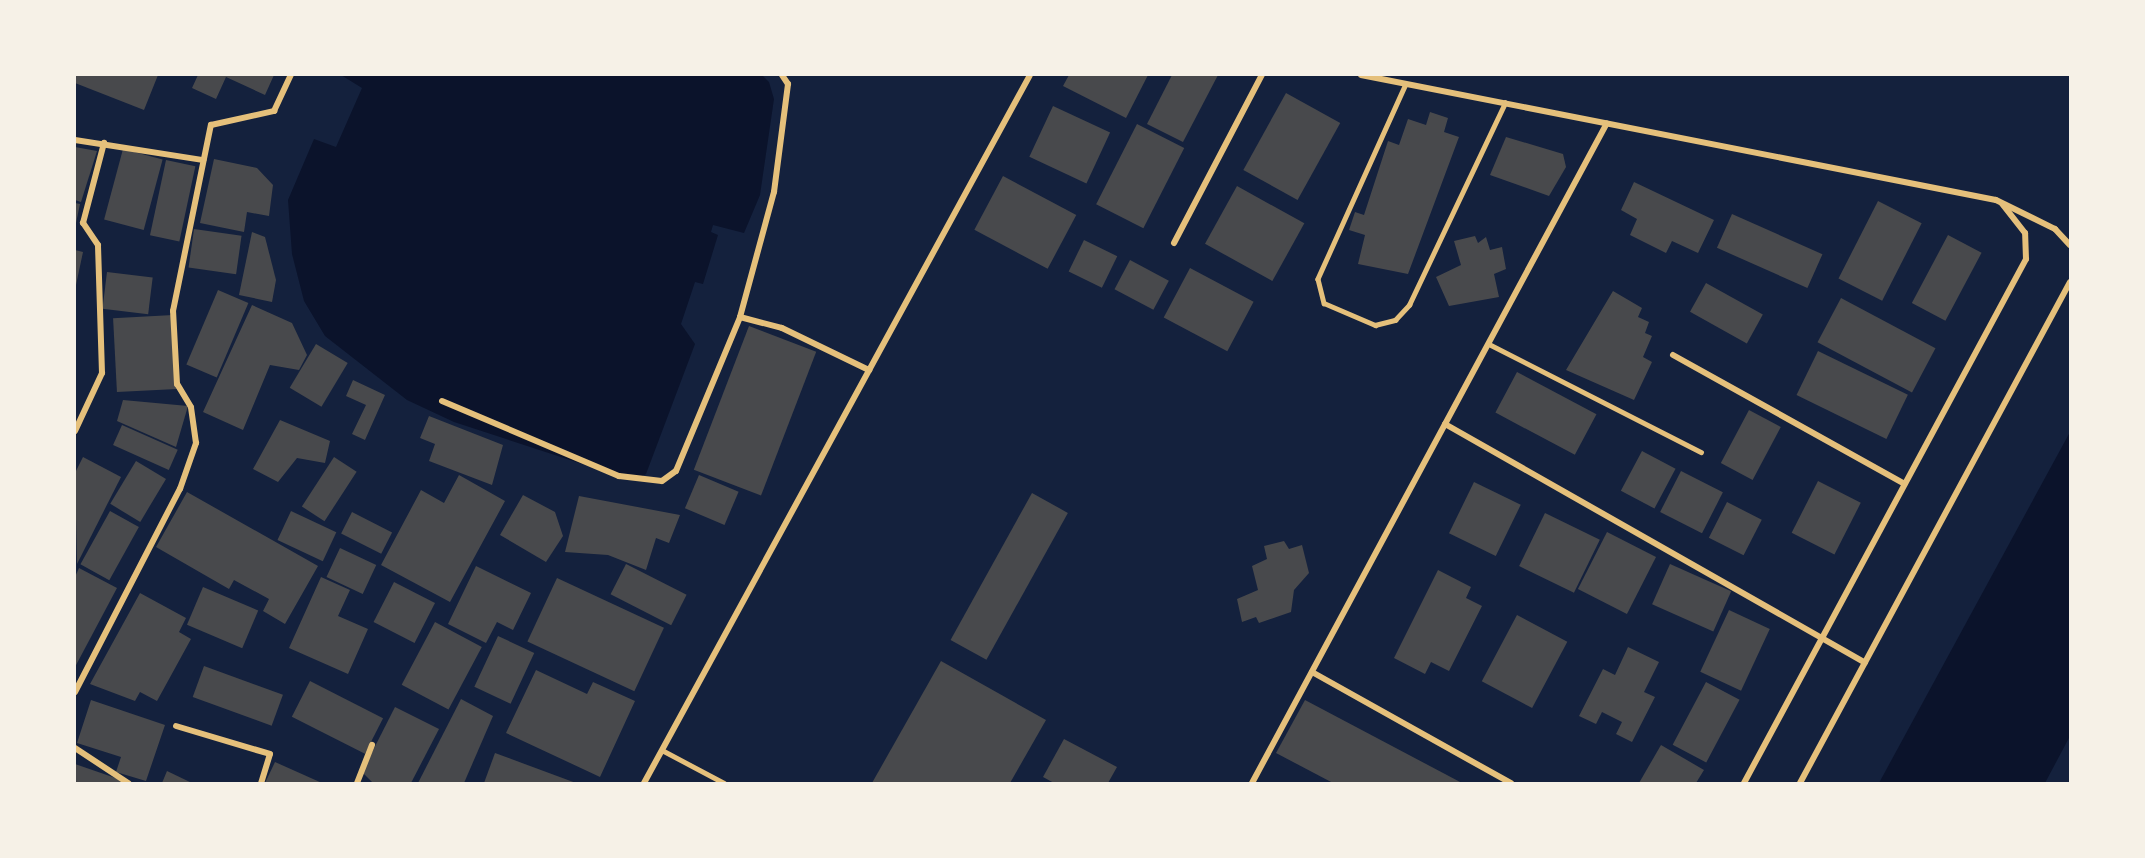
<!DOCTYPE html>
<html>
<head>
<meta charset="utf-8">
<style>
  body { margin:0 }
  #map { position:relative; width:2145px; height:858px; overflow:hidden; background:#14213d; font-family:Ubuntu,sans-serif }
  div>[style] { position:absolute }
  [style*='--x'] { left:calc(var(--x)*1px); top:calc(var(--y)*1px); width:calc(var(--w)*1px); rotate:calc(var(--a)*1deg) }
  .water>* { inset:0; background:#0b132b }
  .building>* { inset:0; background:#48494c; transform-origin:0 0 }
  .service>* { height:4.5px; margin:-2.25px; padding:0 2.25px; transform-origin:2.25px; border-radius:2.25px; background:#e5c07b }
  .minor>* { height:6px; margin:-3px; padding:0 3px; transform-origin:3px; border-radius:3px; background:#e5c07b }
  span { translate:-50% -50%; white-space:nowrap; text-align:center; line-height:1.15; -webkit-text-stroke:5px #f6f1e7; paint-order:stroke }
  .frame { position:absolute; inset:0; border:76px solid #f6f1e7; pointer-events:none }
</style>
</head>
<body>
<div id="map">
  <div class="water">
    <i style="clip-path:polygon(341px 75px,762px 75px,769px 82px,774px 99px,760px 195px,744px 233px,713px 225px,711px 232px,718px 235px,703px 284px,695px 282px,681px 324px,695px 344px,646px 474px,637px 479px,619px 476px,454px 422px,407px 400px,325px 336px,304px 301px,292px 254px,288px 200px,314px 139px,336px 147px,362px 88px)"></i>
    <i style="clip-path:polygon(2070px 432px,2070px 736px,2045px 783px,1879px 783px)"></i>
  </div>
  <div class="building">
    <i style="clip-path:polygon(75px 75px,158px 75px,144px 110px,75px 83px)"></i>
    <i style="clip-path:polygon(198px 75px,274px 75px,265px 95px,226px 77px,216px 99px,192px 88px)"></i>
    <i style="clip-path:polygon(1069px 75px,1148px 75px,1126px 118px,1063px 86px)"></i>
    <i style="clip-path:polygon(1172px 75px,1218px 75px,1183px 142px,1147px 124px)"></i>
    <i style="left:1286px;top:93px;width:62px;height:88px;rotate:29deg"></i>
    <i style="left:1053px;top:106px;width:63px;height:56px;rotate:25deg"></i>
    <i style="clip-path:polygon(1430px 112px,1448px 118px,1444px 132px,1459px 137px,1408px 274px,1358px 264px,1365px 235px,1349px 230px,1355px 212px,1364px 215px,1388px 141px,1399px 145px,1408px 119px,1426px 125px)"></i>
    <i style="left:1137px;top:124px;width:53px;height:90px;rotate:27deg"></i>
    <i style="clip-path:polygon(1506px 137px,1563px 154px,1566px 167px,1549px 196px,1490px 175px)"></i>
    <i style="clip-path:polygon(75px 147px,97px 151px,81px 202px,75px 200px)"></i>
    <i style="left:123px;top:149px;width:41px;height:73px;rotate:15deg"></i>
    <i style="clip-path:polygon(214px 159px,257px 168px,273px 185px,269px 216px,247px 212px,244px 232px,200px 223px)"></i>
    <i style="left:166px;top:160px;width:30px;height:77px;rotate:12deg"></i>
    <i style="left:1003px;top:176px;width:83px;height:61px;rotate:28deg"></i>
    <i style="clip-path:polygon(1634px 182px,1714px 220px,1698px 253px,1672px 241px,1666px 253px,1630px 235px,1637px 219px,1621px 210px)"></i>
    <i style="left:1237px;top:186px;width:77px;height:66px;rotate:29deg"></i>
    <i style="left:1878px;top:201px;width:49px;height:87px;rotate:27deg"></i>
    <i style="clip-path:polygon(75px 203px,80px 204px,76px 223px,75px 223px)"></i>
    <i style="left:1732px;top:214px;width:99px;height:37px;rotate:24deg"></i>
    <i style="left:194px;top:229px;width:48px;height:39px;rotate:8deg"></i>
    <i style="clip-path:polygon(252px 232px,265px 237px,276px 280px,272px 302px,239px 295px)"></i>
    <i style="left:1948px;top:235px;width:38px;height:77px;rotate:28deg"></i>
    <i style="clip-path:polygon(1475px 236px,1478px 243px,1486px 237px,1490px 250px,1502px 247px,1506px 269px,1494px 274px,1499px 297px,1449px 306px,1436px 277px,1461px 265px,1454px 241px)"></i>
    <i style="left:1084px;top:240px;width:37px;height:35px;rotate:26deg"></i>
    <i style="clip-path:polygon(75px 250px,83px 252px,76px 285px,75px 285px)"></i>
    <i style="left:1130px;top:260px;width:44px;height:33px;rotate:28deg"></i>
    <i style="left:1190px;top:268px;width:72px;height:56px;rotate:28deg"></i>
    <i style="left:107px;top:272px;width:46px;height:37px;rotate:7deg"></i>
    <i style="left:1706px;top:283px;width:65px;height:33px;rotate:29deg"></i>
    <i style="left:218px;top:290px;width:33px;height:81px;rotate:23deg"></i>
    <i style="clip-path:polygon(1613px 291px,1642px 308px,1638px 317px,1649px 322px,1645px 333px,1652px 336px,1643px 357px,1652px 362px,1634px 400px,1566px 370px)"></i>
    <i style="left:1841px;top:298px;width:107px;height:50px;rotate:28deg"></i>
    <i style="clip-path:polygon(252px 305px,292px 323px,307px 355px,299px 370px,270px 365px,243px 430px,203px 412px)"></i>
    <i style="left:173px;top:315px;width:74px;height:60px;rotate:87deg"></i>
    <i style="left:749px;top:326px;width:72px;height:154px;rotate:21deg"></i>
    <i style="left:316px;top:344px;width:37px;height:51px;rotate:31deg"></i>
    <i style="left:1818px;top:351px;width:100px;height:49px;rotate:26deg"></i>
    <i style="left:1517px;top:372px;width:90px;height:46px;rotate:28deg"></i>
    <i style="clip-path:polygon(353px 380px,385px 395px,365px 440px,352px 434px,366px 405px,346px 396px)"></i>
    <i style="clip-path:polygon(123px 400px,188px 406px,176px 447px,117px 421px)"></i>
    <i style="left:1749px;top:410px;width:36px;height:60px;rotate:28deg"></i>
    <i style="clip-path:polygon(429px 416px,503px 445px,492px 485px,429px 461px,435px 444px,420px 438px)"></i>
    <i style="clip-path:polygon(280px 420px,330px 441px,325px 463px,297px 458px,278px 482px,253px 469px)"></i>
    <i style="left:122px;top:425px;width:61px;height:22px;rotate:24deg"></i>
    <i style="left:1642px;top:451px;width:38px;height:45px;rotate:28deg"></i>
    <i style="clip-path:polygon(83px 457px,121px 477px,77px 564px,75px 473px)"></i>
    <i style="left:334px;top:457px;width:27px;height:59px;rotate:33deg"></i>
    <i style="left:136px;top:461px;width:35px;height:50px;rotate:31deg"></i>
    <i style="left:1681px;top:471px;width:47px;height:46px;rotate:27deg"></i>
    <i style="clip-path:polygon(459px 475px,505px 501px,450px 602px,381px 565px,421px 490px,444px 503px)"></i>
    <i style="left:699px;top:475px;width:43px;height:36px;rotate:23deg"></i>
    <i style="left:1818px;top:481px;width:48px;height:58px;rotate:27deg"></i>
    <i style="left:1474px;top:482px;width:52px;height:57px;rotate:26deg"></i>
    <i style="clip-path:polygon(187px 492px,318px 566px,285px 624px,263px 611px,269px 599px,234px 580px,229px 589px,156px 547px)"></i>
    <i style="left:1032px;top:493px;width:41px;height:168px;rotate:29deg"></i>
    <i style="clip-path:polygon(523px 495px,555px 512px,563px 536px,546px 562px,500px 535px)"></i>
    <i style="clip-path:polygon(579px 496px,680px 515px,669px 543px,656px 538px,646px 570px,608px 555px,565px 552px)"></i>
    <i style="left:1727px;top:502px;width:39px;height:40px;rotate:27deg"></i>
    <i style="left:110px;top:511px;width:33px;height:61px;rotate:29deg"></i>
    <i style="left:291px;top:511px;width:50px;height:32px;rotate:25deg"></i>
    <i style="left:352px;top:512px;width:45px;height:24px;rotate:27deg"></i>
    <i style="left:1545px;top:513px;width:61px;height:59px;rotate:26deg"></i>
    <i style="left:1607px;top:532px;width:55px;height:64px;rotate:27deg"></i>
    <i style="clip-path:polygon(1284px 541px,1289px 549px,1302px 545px,1309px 573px,1294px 590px,1291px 612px,1259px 623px,1256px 617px,1242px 622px,1237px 599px,1258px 590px,1252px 566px,1267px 559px,1264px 546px)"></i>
    <i style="left:340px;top:548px;width:40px;height:32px;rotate:25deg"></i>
    <i style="left:626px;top:564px;width:68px;height:34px;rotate:27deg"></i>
    <i style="left:1670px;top:564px;width:67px;height:44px;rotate:24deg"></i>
    <i style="clip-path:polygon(476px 566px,531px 593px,513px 630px,497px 622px,486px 643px,448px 624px)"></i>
    <i style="clip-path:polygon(79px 568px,117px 588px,75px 667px,75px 577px)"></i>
    <i style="clip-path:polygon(1438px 570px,1471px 587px,1466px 598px,1482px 606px,1449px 671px,1431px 662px,1425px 674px,1394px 658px)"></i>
    <i style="clip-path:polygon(321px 577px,350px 590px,338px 616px,368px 629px,348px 674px,289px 648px)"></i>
    <i style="left:557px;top:578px;width:118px;height:70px;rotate:25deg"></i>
    <i style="left:394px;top:582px;width:46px;height:45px;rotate:27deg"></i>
    <i style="left:203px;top:587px;width:60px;height:41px;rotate:23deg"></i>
    <i style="clip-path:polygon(140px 593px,186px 618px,179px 632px,191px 639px,157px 701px,140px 692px,135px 701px,90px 684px)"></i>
    <i style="left:1729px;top:610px;width:45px;height:68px;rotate:25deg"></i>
    <i style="left:1517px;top:615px;width:57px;height:75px;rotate:28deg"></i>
    <i style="left:435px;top:622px;width:53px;height:71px;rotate:28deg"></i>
    <i style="left:498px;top:636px;width:40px;height:56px;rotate:25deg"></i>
    <i style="clip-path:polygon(1628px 647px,1659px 662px,1644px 692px,1655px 697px,1632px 742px,1616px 734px,1622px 722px,1602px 712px,1596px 724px,1579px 716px,1603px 669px,1615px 675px)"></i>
    <i style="clip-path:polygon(941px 661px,1046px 720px,1010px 783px,872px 783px)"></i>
    <i style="left:204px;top:666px;width:84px;height:33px;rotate:20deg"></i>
    <i style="clip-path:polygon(536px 670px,587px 694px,593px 682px,635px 701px,600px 777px,506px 733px)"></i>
    <i style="left:310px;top:681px;width:82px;height:40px;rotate:27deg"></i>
    <i style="left:1706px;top:682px;width:38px;height:71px;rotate:28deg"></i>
    <i style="clip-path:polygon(461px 699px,493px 716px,464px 783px,418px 783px)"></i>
    <i style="clip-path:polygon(91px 700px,165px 725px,146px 781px,116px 772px,121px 757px,77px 743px)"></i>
    <i style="clip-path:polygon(1305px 700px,1462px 783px,1333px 783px,1276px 753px)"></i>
    <i style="clip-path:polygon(395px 707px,439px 729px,411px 783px,373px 783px,362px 772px)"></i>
    <i style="clip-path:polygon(1064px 739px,1117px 767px,1108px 783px,1054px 783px,1043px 777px)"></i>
    <i style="clip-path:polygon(1661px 745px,1704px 770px,1696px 783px,1639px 783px)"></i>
    <i style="clip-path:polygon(495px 753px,576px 783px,484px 783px)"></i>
    <i style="clip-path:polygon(275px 762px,322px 783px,265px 783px)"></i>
    <i style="clip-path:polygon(75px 764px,130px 783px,75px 783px)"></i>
    <i style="clip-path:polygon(167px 771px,192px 783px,162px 783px)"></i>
  </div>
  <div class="service">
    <i style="--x:1406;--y:84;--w:214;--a:114.3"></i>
    <i style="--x:1318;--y:279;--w:25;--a:76"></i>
    <i style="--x:1324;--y:303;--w:56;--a:23.3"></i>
    <i style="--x:1375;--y:325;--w:21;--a:-14"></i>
    <i style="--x:1395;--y:320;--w:21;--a:-47"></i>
    <i style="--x:1409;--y:305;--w:224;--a:-64.6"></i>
    <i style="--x:1489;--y:344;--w:238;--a:27"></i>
    <i style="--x:662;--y:750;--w:70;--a:28"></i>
  </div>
  <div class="minor">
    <i style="--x:1361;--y:75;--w:647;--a:11.14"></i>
    <i style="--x:1996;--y:200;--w:66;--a:26.2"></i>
    <i style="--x:2055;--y:229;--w:22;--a:47"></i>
    <i style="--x:75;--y:140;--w:130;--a:8.9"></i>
    <i style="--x:1174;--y:243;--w:190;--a:-62.4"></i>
    <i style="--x:740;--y:317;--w:43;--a:14.7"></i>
    <i style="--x:782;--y:328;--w:97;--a:25.8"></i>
    <i style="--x:1673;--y:355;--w:265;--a:29.1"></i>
    <i style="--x:442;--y:401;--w:192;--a:23"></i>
    <i style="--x:619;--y:476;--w:43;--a:6.6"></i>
    <i style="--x:662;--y:481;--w:17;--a:-36"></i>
    <i style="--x:676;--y:471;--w:167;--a:-67.4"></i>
    <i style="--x:740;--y:317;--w:130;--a:-74.8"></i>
    <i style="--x:774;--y:192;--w:109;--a:-82.6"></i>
    <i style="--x:788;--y:84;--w:11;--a:-124"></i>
    <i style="--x:1445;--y:424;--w:483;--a:29.6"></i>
    <i style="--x:75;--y:431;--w:64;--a:-65"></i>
    <i style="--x:102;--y:373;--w:128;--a:-91.8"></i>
    <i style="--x:98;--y:245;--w:27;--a:-124"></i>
    <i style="--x:83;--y:223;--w:83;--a:-75.3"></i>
    <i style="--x:1312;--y:672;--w:228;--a:29.2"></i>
    <i style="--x:75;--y:692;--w:229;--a:-62.7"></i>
    <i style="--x:180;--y:489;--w:49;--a:-70.8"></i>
    <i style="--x:196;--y:443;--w:36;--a:-98"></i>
    <i style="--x:191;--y:407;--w:27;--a:-121"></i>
    <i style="--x:177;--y:384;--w:73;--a:-93.1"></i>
    <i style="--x:173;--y:311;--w:190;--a:-78.5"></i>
    <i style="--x:211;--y:125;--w:65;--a:-12.5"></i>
    <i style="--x:274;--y:111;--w:40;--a:-65"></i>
    <i style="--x:176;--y:726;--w:98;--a:16.6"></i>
    <i style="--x:270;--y:754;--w:30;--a:107"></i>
    <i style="--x:75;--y:748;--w:64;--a:33.4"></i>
    <i style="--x:357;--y:783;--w:41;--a:-68.5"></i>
    <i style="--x:644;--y:783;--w:806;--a:-61.4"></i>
    <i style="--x:1252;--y:783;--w:749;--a:-61.73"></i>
    <i style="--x:1744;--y:783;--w:595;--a:-61.71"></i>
    <i style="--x:2026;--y:259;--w:26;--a:-92"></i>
    <i style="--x:2025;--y:233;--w:37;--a:-128"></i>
    <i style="--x:1800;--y:783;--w:569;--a:-61.68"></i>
  </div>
  <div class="frame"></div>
</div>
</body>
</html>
